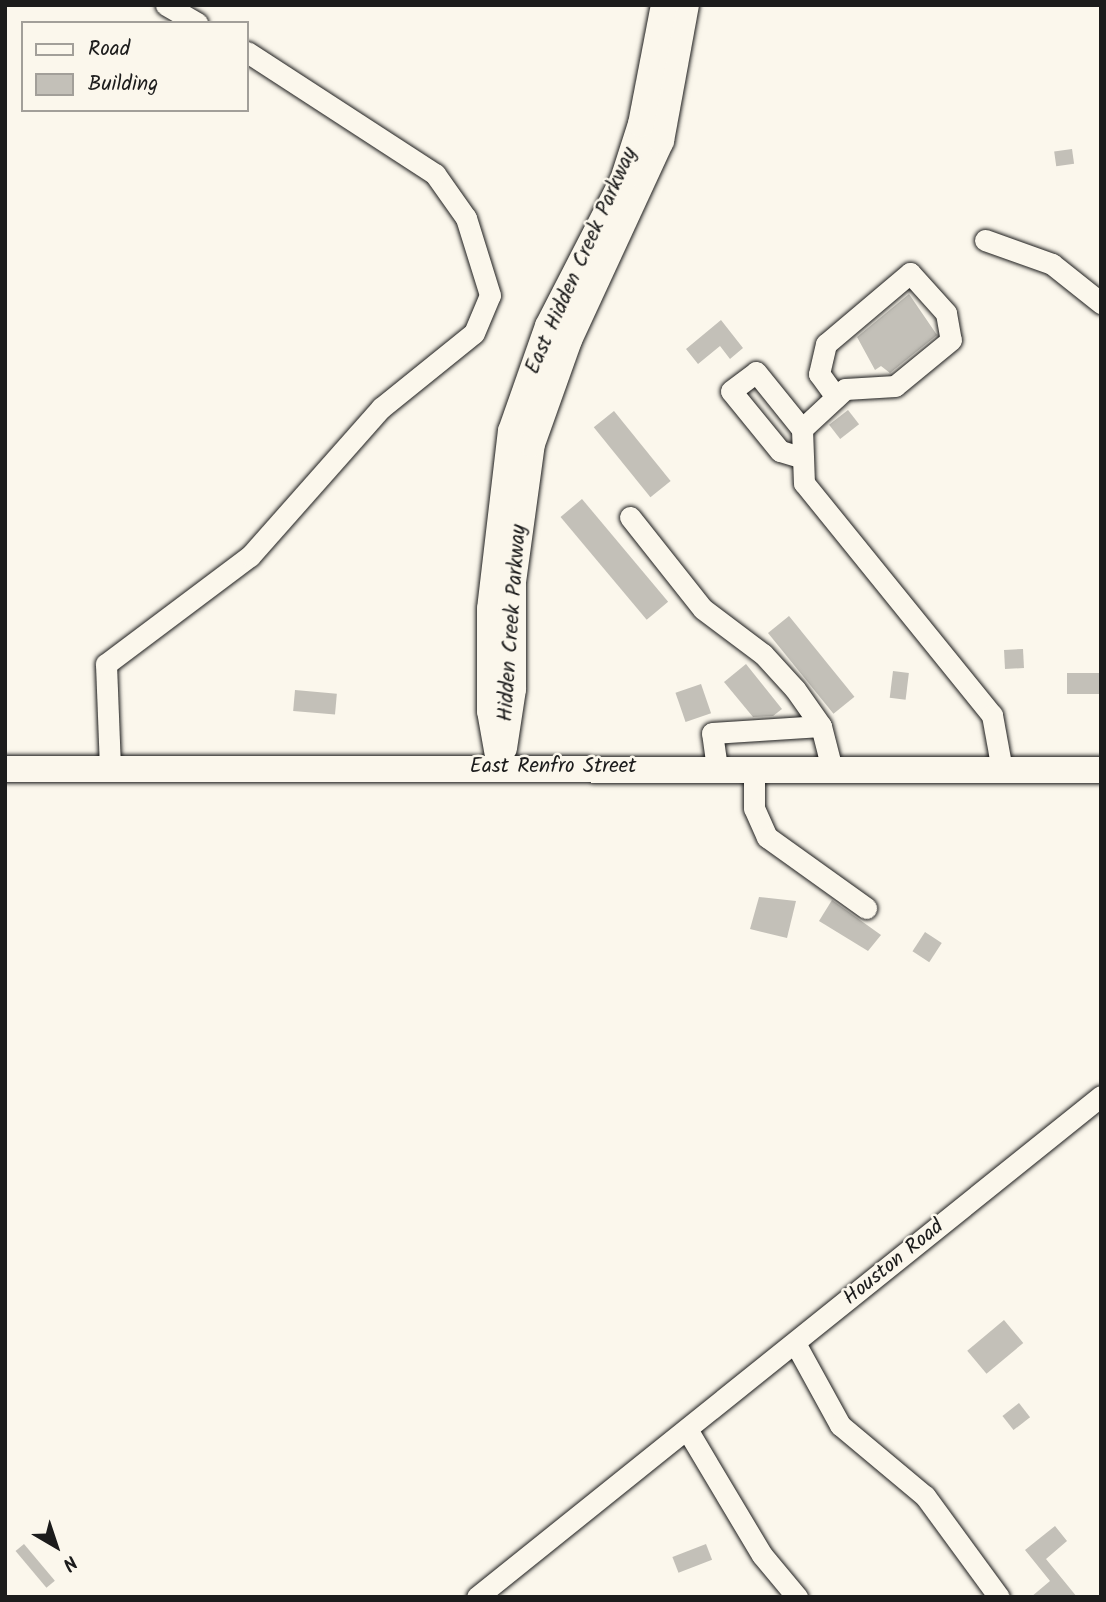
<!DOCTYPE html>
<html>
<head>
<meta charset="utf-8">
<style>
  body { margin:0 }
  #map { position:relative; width:1106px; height:1602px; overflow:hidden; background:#fbf7ec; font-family:Kalam,sans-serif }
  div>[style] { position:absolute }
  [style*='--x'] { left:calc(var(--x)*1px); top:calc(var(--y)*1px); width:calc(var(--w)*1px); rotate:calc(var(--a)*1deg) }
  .building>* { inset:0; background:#c3c0b8; transform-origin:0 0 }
  .roads { filter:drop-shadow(0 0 2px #1c1c1c) drop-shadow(0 0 2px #1c1c1c) }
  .minor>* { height:21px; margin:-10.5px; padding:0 10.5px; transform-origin:10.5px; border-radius:10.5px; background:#fbf7ec }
  .major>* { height:26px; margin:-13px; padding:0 13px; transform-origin:13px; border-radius:13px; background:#fbf7ec }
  span { translate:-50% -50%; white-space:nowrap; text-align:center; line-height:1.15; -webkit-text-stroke:5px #fbf7ec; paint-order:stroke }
  .street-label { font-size:21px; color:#1c1c1c }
  .frame { position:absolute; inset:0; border:7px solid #1c1c1c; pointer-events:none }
  .legend { position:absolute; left:21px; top:21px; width:228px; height:91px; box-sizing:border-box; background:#fbf7ec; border:2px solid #a29f99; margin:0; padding:9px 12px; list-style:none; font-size:21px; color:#1c1c1c }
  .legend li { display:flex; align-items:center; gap:14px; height:35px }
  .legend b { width:35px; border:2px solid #a29f99 }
  .north { position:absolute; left:21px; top:1511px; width:70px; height:70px; -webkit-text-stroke:5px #fbf7ec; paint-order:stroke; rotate:141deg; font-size:19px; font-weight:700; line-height:28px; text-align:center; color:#1c1c1c }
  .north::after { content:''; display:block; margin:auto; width:24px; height:32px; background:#1c1c1c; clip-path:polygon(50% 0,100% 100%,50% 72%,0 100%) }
</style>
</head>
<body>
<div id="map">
  <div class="building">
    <i style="left:1072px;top:149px;width:15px;height:18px;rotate:82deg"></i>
    <i style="clip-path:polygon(909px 294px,937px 335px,890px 373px,881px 366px,875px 370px,857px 337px)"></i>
    <i style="clip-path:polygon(721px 320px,743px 348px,730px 359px,720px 346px,698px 364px,686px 349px)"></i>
    <i style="left:848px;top:410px;width:18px;height:24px;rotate:52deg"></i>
    <i style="left:614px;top:411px;width:90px;height:26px;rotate:51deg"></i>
    <i style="left:582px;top:499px;width:134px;height:28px;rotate:50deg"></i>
    <i style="left:789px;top:616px;width:104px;height:27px;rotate:51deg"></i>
    <i style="left:1023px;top:649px;width:19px;height:19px;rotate:87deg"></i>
    <i style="clip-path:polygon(746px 664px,782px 709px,773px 716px,753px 717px,724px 682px)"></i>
    <i style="left:893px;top:671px;width:16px;height:27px;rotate:7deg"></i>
    <i style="left:1101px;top:673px;width:21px;height:34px;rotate:90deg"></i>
    <i style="left:701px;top:684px;width:31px;height:27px;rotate:71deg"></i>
    <i style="left:295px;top:690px;width:42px;height:21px;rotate:5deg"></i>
    <i style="clip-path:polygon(759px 897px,796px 901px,787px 938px,750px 929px)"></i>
    <i style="clip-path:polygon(832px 900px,881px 935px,868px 951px,819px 921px)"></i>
    <i style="left:925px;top:932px;width:20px;height:23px;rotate:33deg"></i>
    <i style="left:1004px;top:1320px;width:30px;height:48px;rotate:50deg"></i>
    <i style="left:1019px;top:1403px;width:18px;height:21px;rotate:52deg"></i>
    <i style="clip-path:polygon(1055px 1526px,1067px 1541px,1046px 1559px,1077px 1597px,1031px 1597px,1050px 1581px,1025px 1550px)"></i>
    <i style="left:24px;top:1544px;width:48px;height:11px;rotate:50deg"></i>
    <i style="left:706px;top:1544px;width:17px;height:36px;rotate:69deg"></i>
  </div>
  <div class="roads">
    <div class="minor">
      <i style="--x:166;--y:5;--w:36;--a:30"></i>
      <i style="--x:985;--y:240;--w:71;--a:19.7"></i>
      <i style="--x:1052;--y:264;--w:63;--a:38.5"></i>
      <i style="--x:836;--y:397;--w:29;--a:-126"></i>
      <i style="--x:819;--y:374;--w:31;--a:-77"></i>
      <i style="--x:826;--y:344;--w:110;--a:-40.2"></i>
      <i style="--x:910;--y:273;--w:54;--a:48"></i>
      <i style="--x:946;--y:313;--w:27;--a:80"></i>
      <i style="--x:951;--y:340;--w:72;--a:140.6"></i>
      <i style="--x:895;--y:386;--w:50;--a:176.6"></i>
      <i style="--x:845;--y:389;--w:59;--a:137.1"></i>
      <i style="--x:802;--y:429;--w:54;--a:87.9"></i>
      <i style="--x:804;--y:483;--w:299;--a:51"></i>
      <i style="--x:992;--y:715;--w:56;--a:79.7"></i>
      <i style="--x:800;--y:457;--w:21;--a:-163"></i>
      <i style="--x:780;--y:451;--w:77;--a:-129.2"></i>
      <i style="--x:731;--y:391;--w:31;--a:-37"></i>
      <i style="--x:756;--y:372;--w:73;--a:51.1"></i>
      <i style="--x:630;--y:517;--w:117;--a:51.6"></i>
      <i style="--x:703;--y:609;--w:75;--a:36.9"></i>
      <i style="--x:763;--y:654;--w:47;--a:47.6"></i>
      <i style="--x:795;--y:689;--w:45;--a:54.9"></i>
      <i style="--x:821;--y:726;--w:44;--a:75.7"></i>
      <i style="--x:110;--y:768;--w:104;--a:-92.2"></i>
      <i style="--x:106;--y:664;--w:180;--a:-36.9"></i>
      <i style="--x:250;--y:556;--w:198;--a:-48.5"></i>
      <i style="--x:381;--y:408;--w:119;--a:-38.9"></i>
      <i style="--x:474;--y:333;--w:41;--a:-67.2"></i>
      <i style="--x:490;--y:295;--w:81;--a:-107.3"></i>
      <i style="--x:466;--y:218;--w:54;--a:-125.2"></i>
      <i style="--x:435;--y:174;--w:224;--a:-147"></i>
      <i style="--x:717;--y:768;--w:35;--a:-98"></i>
      <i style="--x:712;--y:733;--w:109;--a:-3.7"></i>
      <i style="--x:754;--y:768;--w:40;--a:90"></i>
      <i style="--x:754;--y:808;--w:32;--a:66"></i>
      <i style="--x:767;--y:837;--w:122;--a:35.6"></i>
      <i style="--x:795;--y:1343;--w:94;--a:61.2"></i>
      <i style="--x:840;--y:1425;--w:111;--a:39.9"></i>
      <i style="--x:925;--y:1496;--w:125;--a:53.8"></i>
      <i style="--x:688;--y:1431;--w:144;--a:59.2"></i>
      <i style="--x:762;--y:1555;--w:55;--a:50.2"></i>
      <i style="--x:477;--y:1597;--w:800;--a:-38.76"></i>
    </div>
    <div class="major">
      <i style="--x:504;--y:748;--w:60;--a:-81.3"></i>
      <i style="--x:513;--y:689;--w:107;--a:-90"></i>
      <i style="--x:513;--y:582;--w:139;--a:-82.2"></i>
      <i style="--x:532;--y:444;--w:110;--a:-70.4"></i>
      <i style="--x:569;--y:340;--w:219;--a:-65.2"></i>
      <i style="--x:661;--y:141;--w:138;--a:-79.6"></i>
      <i style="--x:500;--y:767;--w:57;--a:-100.1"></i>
      <i style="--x:490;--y:711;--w:102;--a:-90"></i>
      <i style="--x:490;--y:609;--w:179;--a:-83.3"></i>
      <i style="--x:511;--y:431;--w:111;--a:-70.6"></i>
      <i style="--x:548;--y:326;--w:164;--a:-62.8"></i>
      <i style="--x:623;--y:180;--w:59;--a:-72.2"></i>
      <i style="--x:641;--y:124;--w:121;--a:-79.1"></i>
      <i style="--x:5;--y:769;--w:1096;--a:0.05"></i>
    </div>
  </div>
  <div class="street-label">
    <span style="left:582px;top:261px;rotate:-66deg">East Hidden Creek Parkway</span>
    <span style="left:513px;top:623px;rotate:-86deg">Hidden Creek Parkway</span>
    <span style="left:553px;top:767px">East Renfro Street</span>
    <span style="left:894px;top:1263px;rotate:-39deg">Houston Road</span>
  </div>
  <div class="frame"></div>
  <ul class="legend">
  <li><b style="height:9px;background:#fbf7ec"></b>Road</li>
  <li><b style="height:19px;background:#c3c0b8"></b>Building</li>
  </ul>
  <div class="north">N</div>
</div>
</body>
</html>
